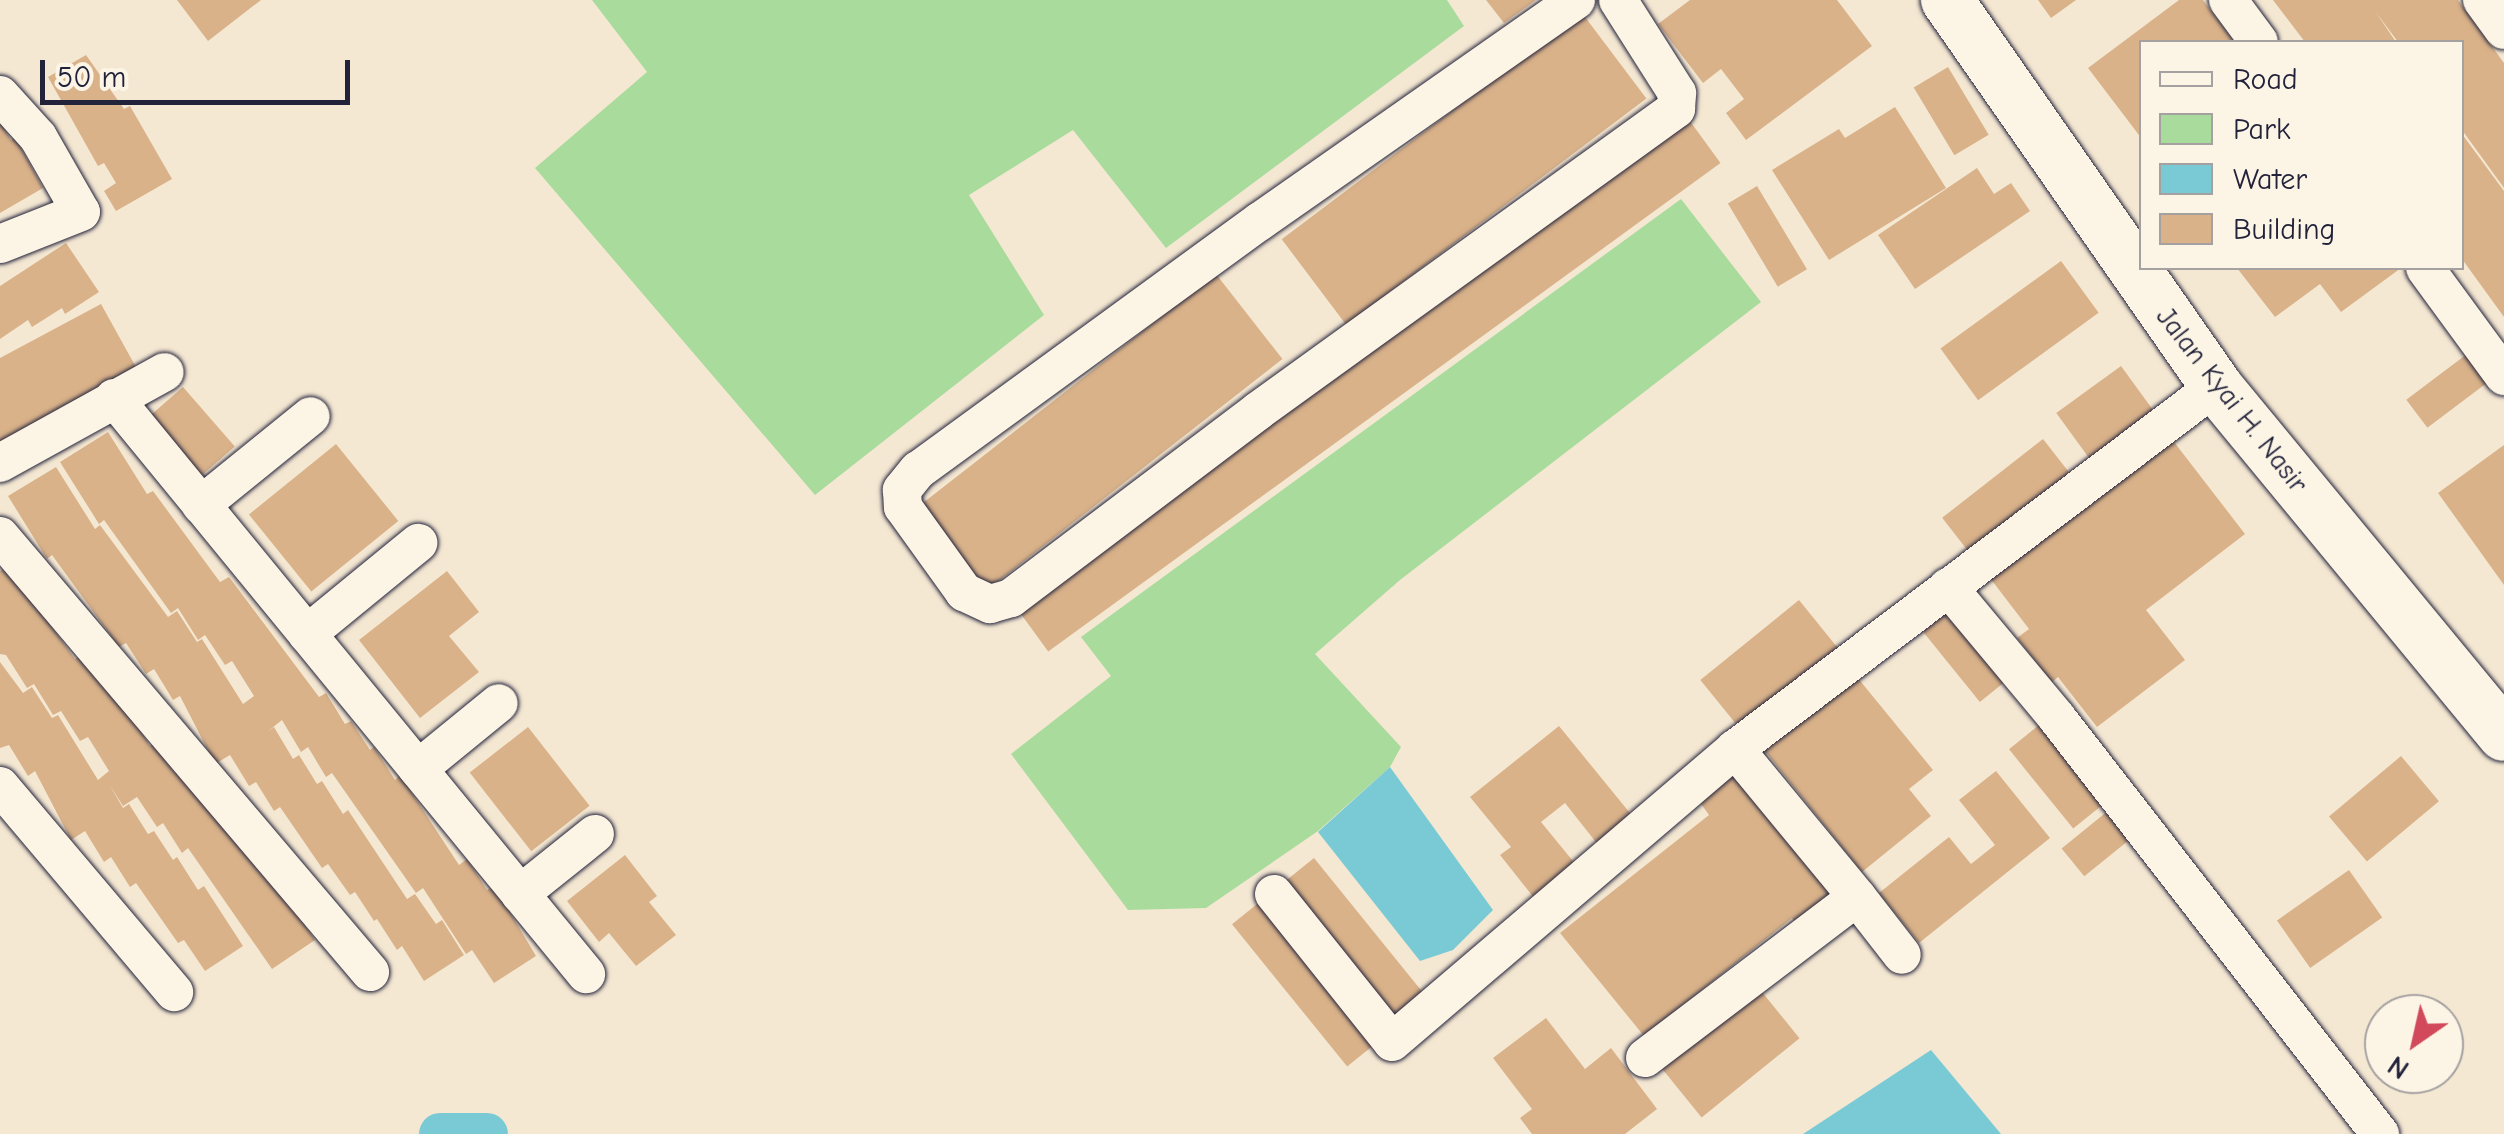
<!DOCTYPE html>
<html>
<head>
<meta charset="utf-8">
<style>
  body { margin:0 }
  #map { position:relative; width:2504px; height:1134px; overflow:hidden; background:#f5e8d3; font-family:"Comic Neue",sans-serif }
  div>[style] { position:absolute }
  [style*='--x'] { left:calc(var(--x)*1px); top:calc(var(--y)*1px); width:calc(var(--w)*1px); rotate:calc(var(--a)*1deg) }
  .green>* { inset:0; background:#a9db9c }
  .water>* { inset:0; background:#7acad5 }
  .canal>* { height:42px; margin:-21px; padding:0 21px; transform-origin:21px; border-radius:21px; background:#7acad5 }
  .building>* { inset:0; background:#d9b28a; transform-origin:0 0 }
  .roads { filter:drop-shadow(0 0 2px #22223b) drop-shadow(0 0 2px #22223b) }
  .minor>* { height:38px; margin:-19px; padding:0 19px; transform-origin:19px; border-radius:19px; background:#fcf5e5 }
  .secondary>* { height:52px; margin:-26px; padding:0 26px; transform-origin:26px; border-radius:26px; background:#fcf5e5 }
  span { translate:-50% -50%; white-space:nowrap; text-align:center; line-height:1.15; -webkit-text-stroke:8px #fcf5e5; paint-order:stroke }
  .street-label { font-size:28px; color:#22223b }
  .legend { position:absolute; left:2139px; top:40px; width:325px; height:230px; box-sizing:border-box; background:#fcf5e5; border:2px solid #a5a1a1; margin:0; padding:12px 18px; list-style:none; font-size:30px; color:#22223b }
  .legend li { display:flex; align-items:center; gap:20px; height:50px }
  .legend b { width:50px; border:2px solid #a5a1a1 }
  .north { position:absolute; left:2364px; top:994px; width:100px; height:100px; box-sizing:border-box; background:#fcf5e5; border:2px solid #a5a1a1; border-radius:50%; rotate:214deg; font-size:28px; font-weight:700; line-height:40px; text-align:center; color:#22223b }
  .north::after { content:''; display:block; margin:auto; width:35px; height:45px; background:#d1495b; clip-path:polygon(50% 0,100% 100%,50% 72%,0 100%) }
  .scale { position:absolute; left:40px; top:60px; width:310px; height:45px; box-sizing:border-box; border:5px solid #22223b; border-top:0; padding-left:12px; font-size:30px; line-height:35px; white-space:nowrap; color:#22223b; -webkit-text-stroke:8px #fcf5e5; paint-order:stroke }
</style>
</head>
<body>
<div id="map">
  <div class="green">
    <i style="clip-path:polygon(592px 0,1447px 0,1464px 26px,1166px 248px,1073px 130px,969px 195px,1044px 315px,815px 495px,535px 168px,647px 72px)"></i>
    <i style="clip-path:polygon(1681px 199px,1761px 302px,1400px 580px,1315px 654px,1401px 747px,1390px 767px,1318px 831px,1206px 908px,1128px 910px,1011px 754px,1111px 676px,1081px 637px)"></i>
  </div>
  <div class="water">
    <i style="clip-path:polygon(1390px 767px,1493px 910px,1453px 950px,1420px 961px,1318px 832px)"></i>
    <i style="clip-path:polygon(1931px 1050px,2001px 1134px,1803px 1134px)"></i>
  </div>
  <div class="canal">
    <i style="--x:440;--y:1134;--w:47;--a:0"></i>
  </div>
  <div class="building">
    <i style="clip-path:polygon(177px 0,261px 0,208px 41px)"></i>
    <i style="clip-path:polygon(1486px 0,1536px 0,1504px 23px)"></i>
    <i style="clip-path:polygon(1690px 0,1837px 0,1872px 46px,1746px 140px,1726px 113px,1744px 99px,1721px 69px,1703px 83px,1658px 24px)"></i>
    <i style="clip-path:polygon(2038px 0,2076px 0,2051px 18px)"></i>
    <i style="clip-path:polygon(2179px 0,2203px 0,2235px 42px,2142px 42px,2142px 139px,2088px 68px)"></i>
    <i style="clip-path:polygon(2273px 0,2458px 0,2504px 63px,2504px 188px,2462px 130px,2462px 42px,2398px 42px,2375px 11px,2396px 42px,2305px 42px)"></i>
    <i style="left:1582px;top:13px;width:107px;height:376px;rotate:53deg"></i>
    <i style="clip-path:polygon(86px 55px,124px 109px,130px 106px,172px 179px,116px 211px,104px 191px,116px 183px,104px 163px,98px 166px,48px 77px)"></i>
    <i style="left:1948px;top:67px;width:79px;height:40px;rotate:59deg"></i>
    <i style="clip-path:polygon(1895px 107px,1946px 188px,1829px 260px,1772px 170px,1839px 129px,1845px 138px)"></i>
    <i style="left:1687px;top:117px;width:57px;height:831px;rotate:54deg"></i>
    <i style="clip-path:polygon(0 121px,11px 140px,15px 137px,43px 188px,0 213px)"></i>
    <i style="clip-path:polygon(2462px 134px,2504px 191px,2504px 317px,2462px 259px)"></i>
    <i style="clip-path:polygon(1977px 168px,1994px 194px,2011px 183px,2030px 211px,1915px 289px,1878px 235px)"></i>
    <i style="left:1757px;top:186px;width:97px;height:34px;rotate:59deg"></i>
    <i style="clip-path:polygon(66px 243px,99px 292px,65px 314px,62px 308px,32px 327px,28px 320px,0 339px,0 286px)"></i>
    <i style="left:2061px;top:261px;width:64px;height:149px;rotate:54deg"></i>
    <i style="clip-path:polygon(2237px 268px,2401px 268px,2341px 312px,2320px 284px,2275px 317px)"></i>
    <i style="left:1216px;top:274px;width:108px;height:376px;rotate:52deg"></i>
    <i style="clip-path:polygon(101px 304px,137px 369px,0 443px,0 358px)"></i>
    <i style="left:2467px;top:354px;width:35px;height:76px;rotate:53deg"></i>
    <i style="left:2121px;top:366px;width:61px;height:80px;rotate:54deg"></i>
    <i style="left:183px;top:387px;width:79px;height:48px;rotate:49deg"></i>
    <i style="clip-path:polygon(108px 432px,147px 494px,153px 491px,220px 582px,229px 577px,319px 697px,326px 693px,345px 724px,351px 721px,370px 750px,374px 747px,395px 780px,400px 775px,459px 865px,467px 859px,487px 890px,494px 886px,536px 956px,494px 983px,472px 950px,466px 954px,423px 888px,416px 893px,332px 773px,326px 777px,308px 747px,301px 752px,282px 720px,267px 732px,274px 727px,293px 759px,299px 755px,317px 784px,322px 781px,343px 814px,348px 810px,407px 899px,415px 894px,436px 924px,442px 920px,464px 955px,424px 981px,402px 946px,397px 950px,377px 919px,374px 921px,355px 892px,350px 895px,328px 864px,322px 868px,280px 807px,274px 811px,256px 782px,249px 786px,230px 755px,215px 764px,180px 696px,173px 700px,154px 669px,146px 674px,126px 643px,119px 647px,52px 555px,47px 559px,8px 496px,56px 467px,95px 529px,100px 525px,168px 617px,177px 611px,197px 642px,202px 639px,243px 704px,254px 696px,232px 661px,225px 665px,205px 635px,198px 640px,178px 608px,171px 613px,104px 520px,99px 524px,60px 462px)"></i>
    <i style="clip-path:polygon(2171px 438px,2245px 534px,2146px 610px,2185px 660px,2097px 727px,2058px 677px,2052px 682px,2017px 638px,2029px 629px,1990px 578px)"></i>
    <i style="left:2043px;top:439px;width:49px;height:128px;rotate:52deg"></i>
    <i style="left:336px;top:444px;width:99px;height:112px;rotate:51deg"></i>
    <i style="clip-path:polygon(2504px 445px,2504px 585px,2438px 493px)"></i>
    <i style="clip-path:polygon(8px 566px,75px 659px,85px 653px,110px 680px,150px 746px,155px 743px,175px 773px,181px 769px,256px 852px,315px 940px,272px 969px,188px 848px,182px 853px,163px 823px,157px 827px,137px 797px,123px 806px,109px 784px,123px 808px,129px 804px,148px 834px,154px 831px,173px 860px,177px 857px,198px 890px,204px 886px,243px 946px,205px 971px,184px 940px,178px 943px,136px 883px,130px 887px,111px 857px,104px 862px,85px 831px,71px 840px,35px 771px,28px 776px,9px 745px,0 748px,0 662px,23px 693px,32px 687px,52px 718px,58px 715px,98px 780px,109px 771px,88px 737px,80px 741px,61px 711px,53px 715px,34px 684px,27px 688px,6px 655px,0 654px,0 571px)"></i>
    <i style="clip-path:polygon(447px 571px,479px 612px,449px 636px,479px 672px,420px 718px,359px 640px)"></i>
    <i style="left:1951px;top:598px;width:99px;height:43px;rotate:51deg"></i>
    <i style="left:1799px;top:600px;width:62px;height:127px;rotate:51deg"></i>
    <i style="clip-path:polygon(1857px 677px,1933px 770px,1909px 789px,1931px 816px,1862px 872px,1765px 751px)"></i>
    <i style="left:2044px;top:721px;width:102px;height:45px;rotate:51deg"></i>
    <i style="clip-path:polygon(1559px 726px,1634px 818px,1599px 846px,1565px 803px,1541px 822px,1577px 866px,1535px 899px,1500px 855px,1511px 847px,1470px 797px)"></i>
    <i style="left:528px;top:727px;width:100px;height:74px;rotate:52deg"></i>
    <i style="left:2401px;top:756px;width:59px;height:94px;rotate:50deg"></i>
    <i style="clip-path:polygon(1739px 769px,1839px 894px,1798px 926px,1792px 918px,1644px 1036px,1560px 933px,1709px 815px,1699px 801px)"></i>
    <i style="clip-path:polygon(1996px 771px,2050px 838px,1919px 943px,1879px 893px,1949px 837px,1971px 864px,1995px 845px,1959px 800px)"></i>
    <i style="left:2109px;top:810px;width:36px;height:61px;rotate:51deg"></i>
    <i style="clip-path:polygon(625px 855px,657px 896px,649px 902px,676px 935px,636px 966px,609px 933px,599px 942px,567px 901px)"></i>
    <i style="left:1314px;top:858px;width:182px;height:45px;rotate:51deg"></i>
    <i style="left:2349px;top:870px;width:58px;height:88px;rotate:55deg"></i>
    <i style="left:1267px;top:896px;width:183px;height:45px;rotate:51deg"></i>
    <i style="left:1758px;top:987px;width:66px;height:126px;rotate:51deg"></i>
    <i style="clip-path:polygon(1546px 1018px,1585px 1069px,1611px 1048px,1657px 1109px,1625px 1134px,1532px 1134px,1520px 1118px,1532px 1109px,1493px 1058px)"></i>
  </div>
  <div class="roads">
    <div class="minor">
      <i style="--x:1576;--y:0;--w:386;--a:145"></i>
      <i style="--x:1260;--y:221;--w:423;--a:143.9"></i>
      <i style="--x:918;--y:470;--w:26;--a:129"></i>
      <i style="--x:902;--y:490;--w:17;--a:87"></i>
      <i style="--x:903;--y:507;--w:105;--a:54.3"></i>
      <i style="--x:964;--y:592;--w:29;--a:25"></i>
      <i style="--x:990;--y:604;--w:22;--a:-16"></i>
      <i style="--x:1011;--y:598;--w:310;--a:-37.1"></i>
      <i style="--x:1258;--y:411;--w:516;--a:-35.85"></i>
      <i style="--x:1676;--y:109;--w:16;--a:-86"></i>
      <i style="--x:1677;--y:93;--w:110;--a:-122.4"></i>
      <i style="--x:2228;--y:0;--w:52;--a:53.6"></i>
      <i style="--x:2482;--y:0;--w:37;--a:54"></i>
      <i style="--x:0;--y:95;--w:57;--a:47.9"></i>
      <i style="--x:38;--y:137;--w:86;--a:60.2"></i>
      <i style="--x:81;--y:212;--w:87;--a:158.4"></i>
      <i style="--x:2425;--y:268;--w:134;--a:53.8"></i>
      <i style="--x:114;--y:398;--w:745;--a:50.67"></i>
      <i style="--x:0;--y:463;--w:188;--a:-28.9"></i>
      <i style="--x:201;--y:505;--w:141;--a:-39"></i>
      <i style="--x:0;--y:536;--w:572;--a:49.68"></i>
      <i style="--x:1948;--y:587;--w:170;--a:50.2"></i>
      <i style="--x:2057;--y:718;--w:527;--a:52.17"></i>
      <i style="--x:307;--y:634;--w:144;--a:-39.3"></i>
      <i style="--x:418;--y:769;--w:104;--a:-39.2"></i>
      <i style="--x:0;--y:786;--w:270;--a:49.8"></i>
      <i style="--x:520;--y:894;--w:96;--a:-38.7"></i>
      <i style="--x:1274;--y:894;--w:189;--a:51.4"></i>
      <i style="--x:1392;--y:1042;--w:451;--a:-40.5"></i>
      <i style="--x:1735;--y:749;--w:603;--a:-37.04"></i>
      <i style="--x:1857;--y:897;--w:73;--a:52.2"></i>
      <i style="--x:1645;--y:1058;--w:266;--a:-37.2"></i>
      <i style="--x:1857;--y:897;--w:192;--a:-129.5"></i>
    </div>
    <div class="secondary">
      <i style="--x:1947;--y:0;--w:470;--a:55.1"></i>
      <i style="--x:2216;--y:386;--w:452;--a:50.5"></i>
    </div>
  </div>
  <div class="street-label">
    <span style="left:2232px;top:400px;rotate:52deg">Jalan Kyai H. Nasir</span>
  </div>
  <ul class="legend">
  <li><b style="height:12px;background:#fcf5e5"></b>Road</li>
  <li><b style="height:28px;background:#a9db9c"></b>Park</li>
  <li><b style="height:28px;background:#7acad5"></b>Water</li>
  <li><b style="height:28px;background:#d9b28a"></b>Building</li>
  </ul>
  <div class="north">N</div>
  <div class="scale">50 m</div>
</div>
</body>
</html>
